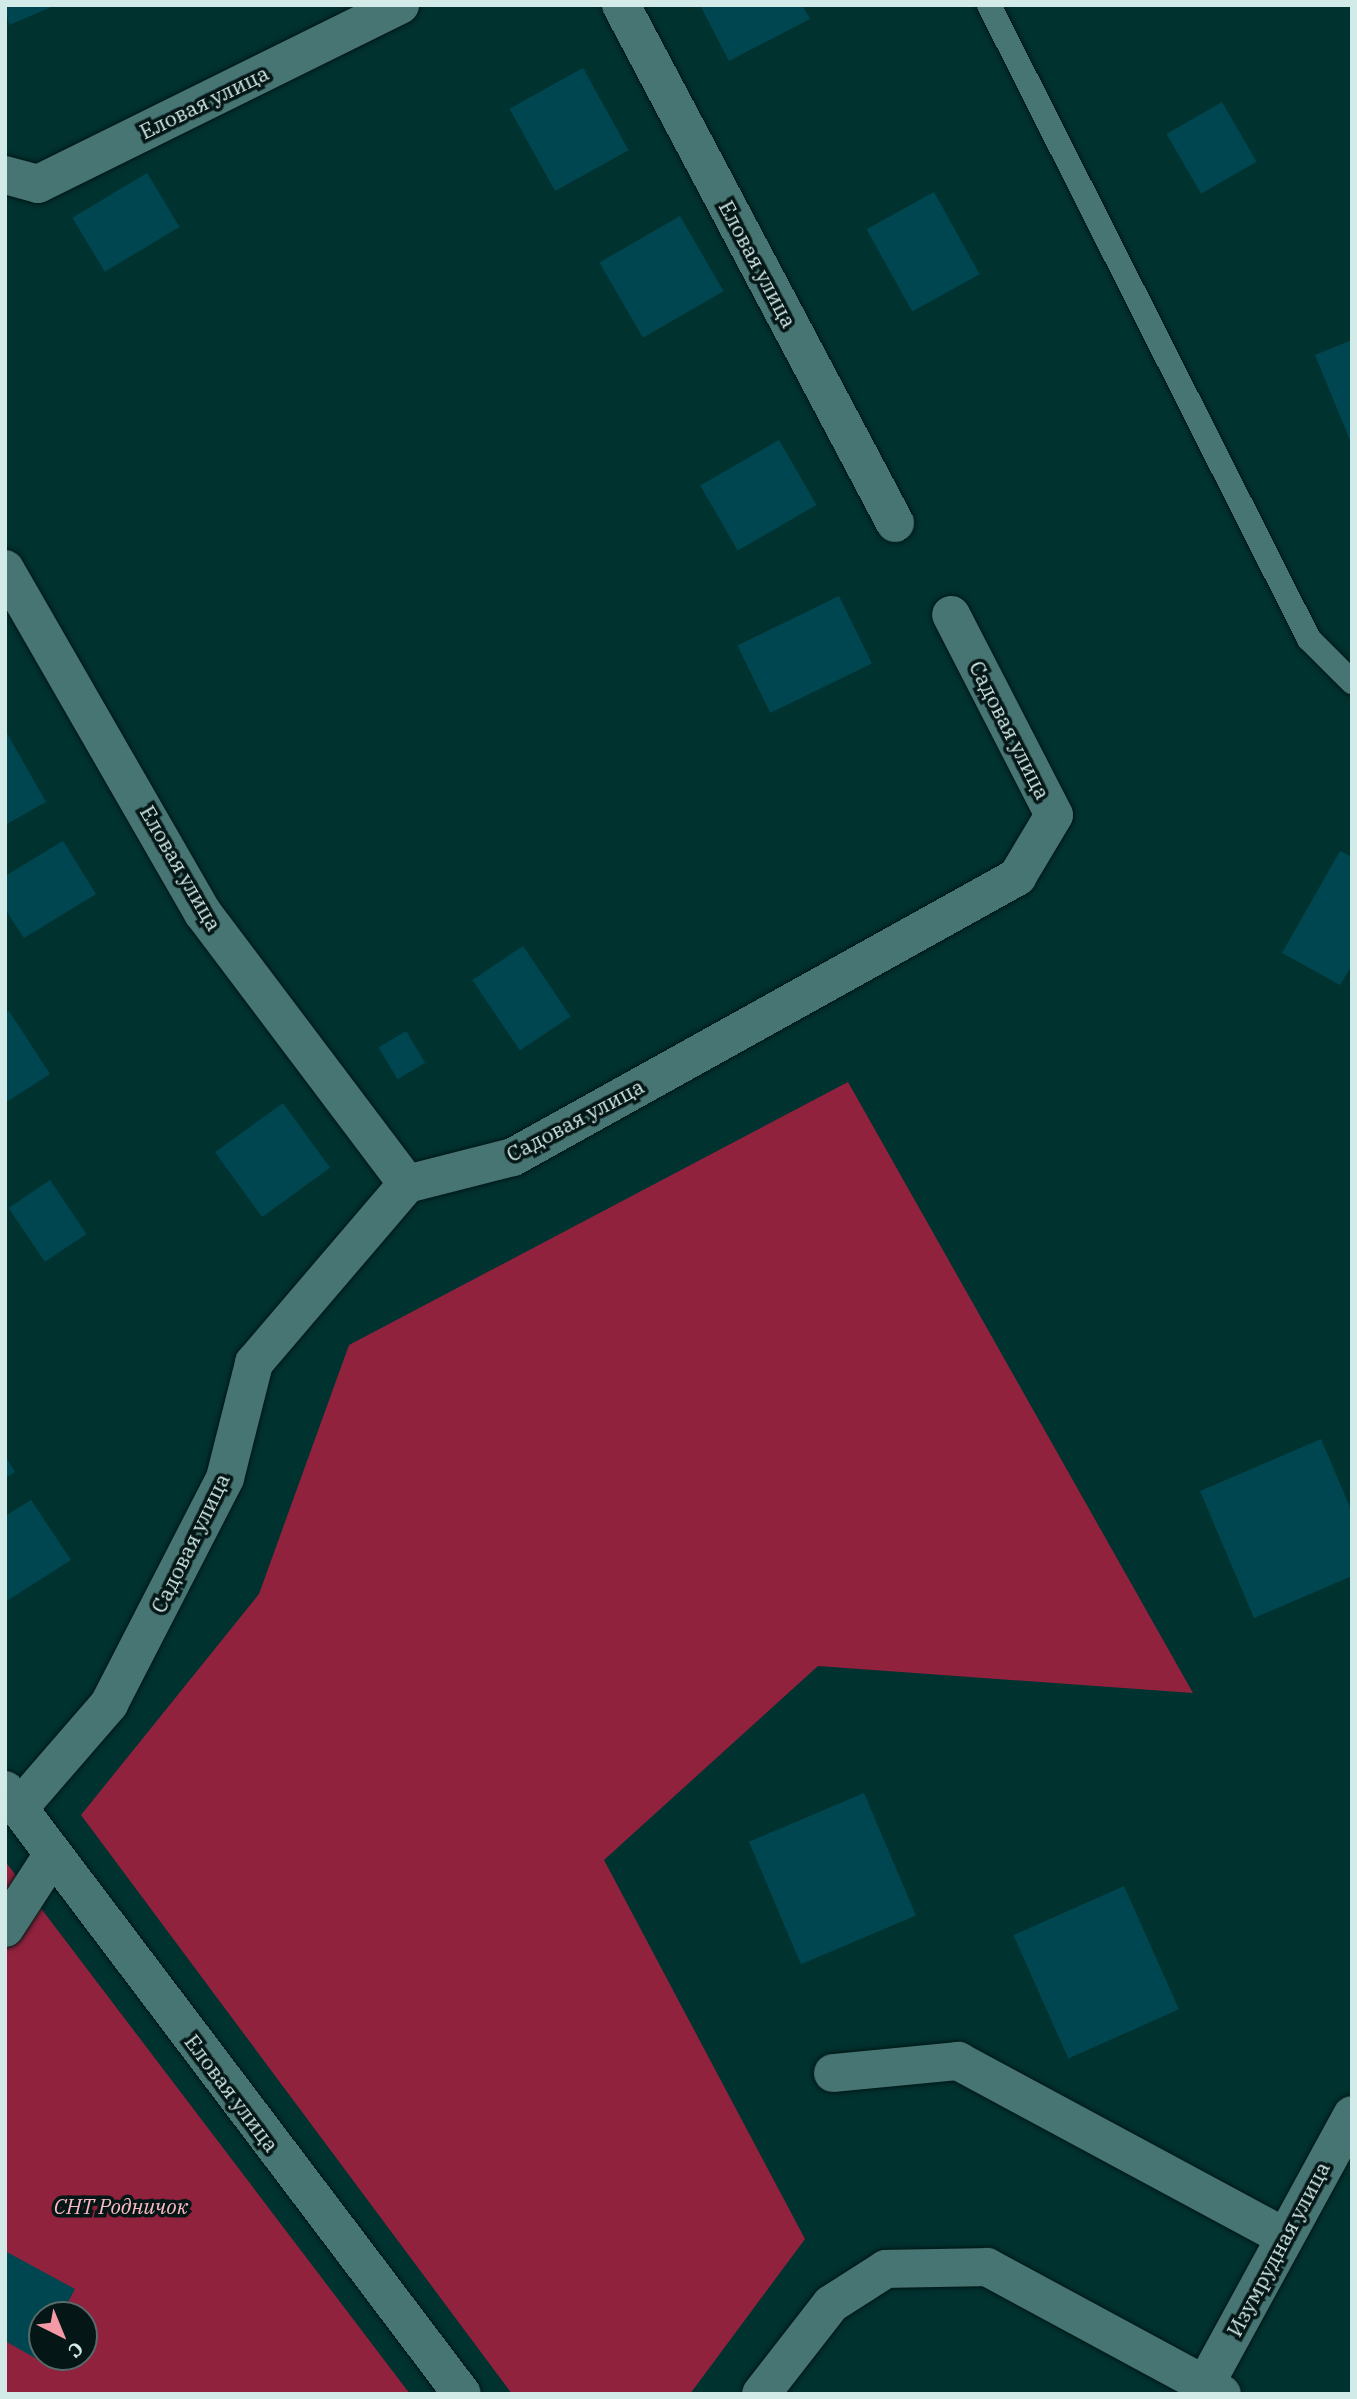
<!DOCTYPE html>
<html>
<head>
<meta charset="utf-8">
<style>
  body { margin:0 }
  #map { position:relative; width:1357px; height:2399px; overflow:hidden; background:#003230; font-family:"IBM Plex Serif",serif }
  div>[style] { position:absolute }
  [style*='--x'] { left:calc(var(--x)*1px); top:calc(var(--y)*1px); width:calc(var(--w)*1px); rotate:calc(var(--a)*1deg) }
  .green>* { inset:0; background:#90223d }
  .building>* { inset:0; background:#004650; transform-origin:0 0 }
  .roads { filter:drop-shadow(0 0 2px #011716) drop-shadow(0 0 2px #011716) }
  .lane>* { height:24px; margin:-12px; padding:0 12px; transform-origin:12px; border-radius:12px; background:#477573 }
  .street>* { height:38px; margin:-19px; padding:0 19px; transform-origin:19px; border-radius:19px; background:#477573 }
  span { translate:-50% -50%; white-space:nowrap; text-align:center; line-height:1.15; -webkit-text-stroke:7px #041616; paint-order:stroke }
  .street-label { font-size:21px; color:#d2eae8 }
  .park-label { font-size:21px; color:#fbbac2; font-style:italic }
  .frame { position:absolute; inset:0; border:7px solid #d2eae8; pointer-events:none }
  .north { position:absolute; left:28px; top:2301px; width:70px; height:70px; box-sizing:border-box; background:#041616; border:2px solid #566b6a; border-radius:50%; rotate:137deg; font-size:19px; font-weight:700; line-height:28px; text-align:center; color:#d2eae8 }
  .north::after { content:''; display:block; margin:auto; width:24px; height:32px; background:#f49aa6; clip-path:polygon(50% 0,100% 100%,50% 72%,0 100%) }
</style>
</head>
<body>
<div id="map">
  <div class="green">
    <i style="clip-path:polygon(848px 1082px,1193px 1693px,818px 1666px,604px 1860px,805px 2239px,690px 2394px,512px 2394px,81px 1815px,259px 1594px,349px 1345px)"></i>
    <i style="clip-path:polygon(evenodd,5px 1861px,410px 2394px,5px 2394px,5px 1861px,42px 2315px,84px 2315px,84px 2357px,42px 2357px,42px 2315px)"></i>
  </div>
  <div class="building">
    <i style="clip-path:polygon(5px 5px,56px 5px,9px 25px)"></i>
    <i style="clip-path:polygon(700px 5px,802px 5px,810px 19px,729px 61px)"></i>
    <i style="left:583px;top:68px;width:94px;height:84px;rotate:61deg"></i>
    <i style="left:1222px;top:102px;width:69px;height:64px;rotate:60deg"></i>
    <i style="left:147px;top:173px;width:63px;height:87px;rotate:59deg"></i>
    <i style="left:934px;top:192px;width:94px;height:77px;rotate:61deg"></i>
    <i style="left:680px;top:216px;width:87px;height:93px;rotate:60deg"></i>
    <i style="clip-path:polygon(1352px 340px,1352px 445px,1315px 355px)"></i>
    <i style="left:779px;top:440px;width:75px;height:91px;rotate:60deg"></i>
    <i style="left:839px;top:596px;width:75px;height:113px;rotate:64deg"></i>
    <i style="clip-path:polygon(5px 730px,46px 802px,5px 825px)"></i>
    <i style="clip-path:polygon(63px 841px,96px 894px,24px 938px,5px 909px,5px 876px)"></i>
    <i style="clip-path:polygon(1340px 851px,1352px 857px,1352px 965px,1340px 985px,1282px 953px)"></i>
    <i style="left:523px;top:946px;width:85px;height:61px;rotate:56deg"></i>
    <i style="clip-path:polygon(9px 1011px,50px 1074px,5px 1103px,5px 1014px)"></i>
    <i style="left:406px;top:1031px;width:37px;height:32px;rotate:59deg"></i>
    <i style="left:283px;top:1103px;width:80px;height:84px;rotate:54deg"></i>
    <i style="left:50px;top:1180px;width:65px;height:50px;rotate:56deg"></i>
    <i style="clip-path:polygon(1321px 1439px,1352px 1512px,1352px 1576px,1254px 1618px,1200px 1491px)"></i>
    <i style="clip-path:polygon(5px 1456px,15px 1472px,5px 1478px)"></i>
    <i style="clip-path:polygon(31px 1500px,71px 1560px,5px 1602px,5px 1516px)"></i>
    <i style="left:864px;top:1793px;width:133px;height:125px;rotate:67deg"></i>
    <i style="left:1124px;top:1886px;width:135px;height:121px;rotate:66deg"></i>
    <i style="clip-path:polygon(5px 2251px,75px 2289px,61px 2315px,42px 2315px,37px 2359px,5px 2341px)"></i>
  </div>
  <div class="roads">
    <div class="lane">
      <i style="--x:989;--y:5;--w:710;--a:63.22"></i>
      <i style="--x:1309;--y:639;--w:61;--a:45"></i>
    </div>
    <div class="street">
      <i style="--x:621;--y:5;--w:586;--a:62.12"></i>
      <i style="--x:5;--y:175;--w:34;--a:15"></i>
      <i style="--x:38;--y:184;--w:404;--a:-26.3"></i>
      <i style="--x:5;--y:569;--w:397;--a:60.1"></i>
      <i style="--x:203;--y:913;--w:339;--a:53"></i>
      <i style="--x:5;--y:1790;--w:757;--a:52.89"></i>
      <i style="--x:19;--y:1808;--w:138;--a:-49.1"></i>
      <i style="--x:109;--y:1704;--w:254;--a:-62.8"></i>
      <i style="--x:225;--y:1478;--w:119;--a:-75.8"></i>
      <i style="--x:254;--y:1363;--w:235;--a:-49.5"></i>
      <i style="--x:407;--y:1184;--w:109;--a:-14.3"></i>
      <i style="--x:513;--y:1157;--w:577;--a:-29.05"></i>
      <i style="--x:1017;--y:877;--w:72;--a:-59.2"></i>
      <i style="--x:1054;--y:815;--w:225;--a:-117.2"></i>
      <i style="--x:5;--y:1928;--w:86;--a:-56.9"></i>
      <i style="--x:833;--y:2073;--w:126;--a:-5.5"></i>
      <i style="--x:958;--y:2061;--w:369;--a:28.3"></i>
      <i style="--x:1206;--y:2383;--w:305;--a:-61.4"></i>
      <i style="--x:761;--y:2394;--w:114;--a:-52.1"></i>
      <i style="--x:831;--y:2304;--w:65;--a:-32.5"></i>
      <i style="--x:886;--y:2269;--w:101;--a:-1.1"></i>
      <i style="--x:987;--y:2267;--w:267;--a:28.4"></i>
    </div>
  </div>
  <div class="street-label">
    <span style="left:204px;top:102px;rotate:-26deg">Еловая улица</span>
    <span style="left:758px;top:264px;rotate:62deg">Еловая улица</span>
    <span style="left:1010px;top:730px;rotate:63deg">Садовая улица</span>
    <span style="left:181px;top:868px;rotate:60deg">Еловая улица</span>
    <span style="left:575px;top:1120px;rotate:-28deg">Садовая улица</span>
    <span style="left:190px;top:1543px;rotate:-64deg">Садовая улица</span>
    <span style="left:232px;top:2093px;rotate:53deg">Еловая улица</span>
    <span style="left:1278px;top:2249px;rotate:-62deg">Изумрудная улица</span>
  </div>
  <div class="park-label">
    <span style="left:121px;top:2206px">СНТ Родничок</span>
  </div>
  <div class="frame"></div>
  <div class="north">С</div>
</div>
</body>
</html>
